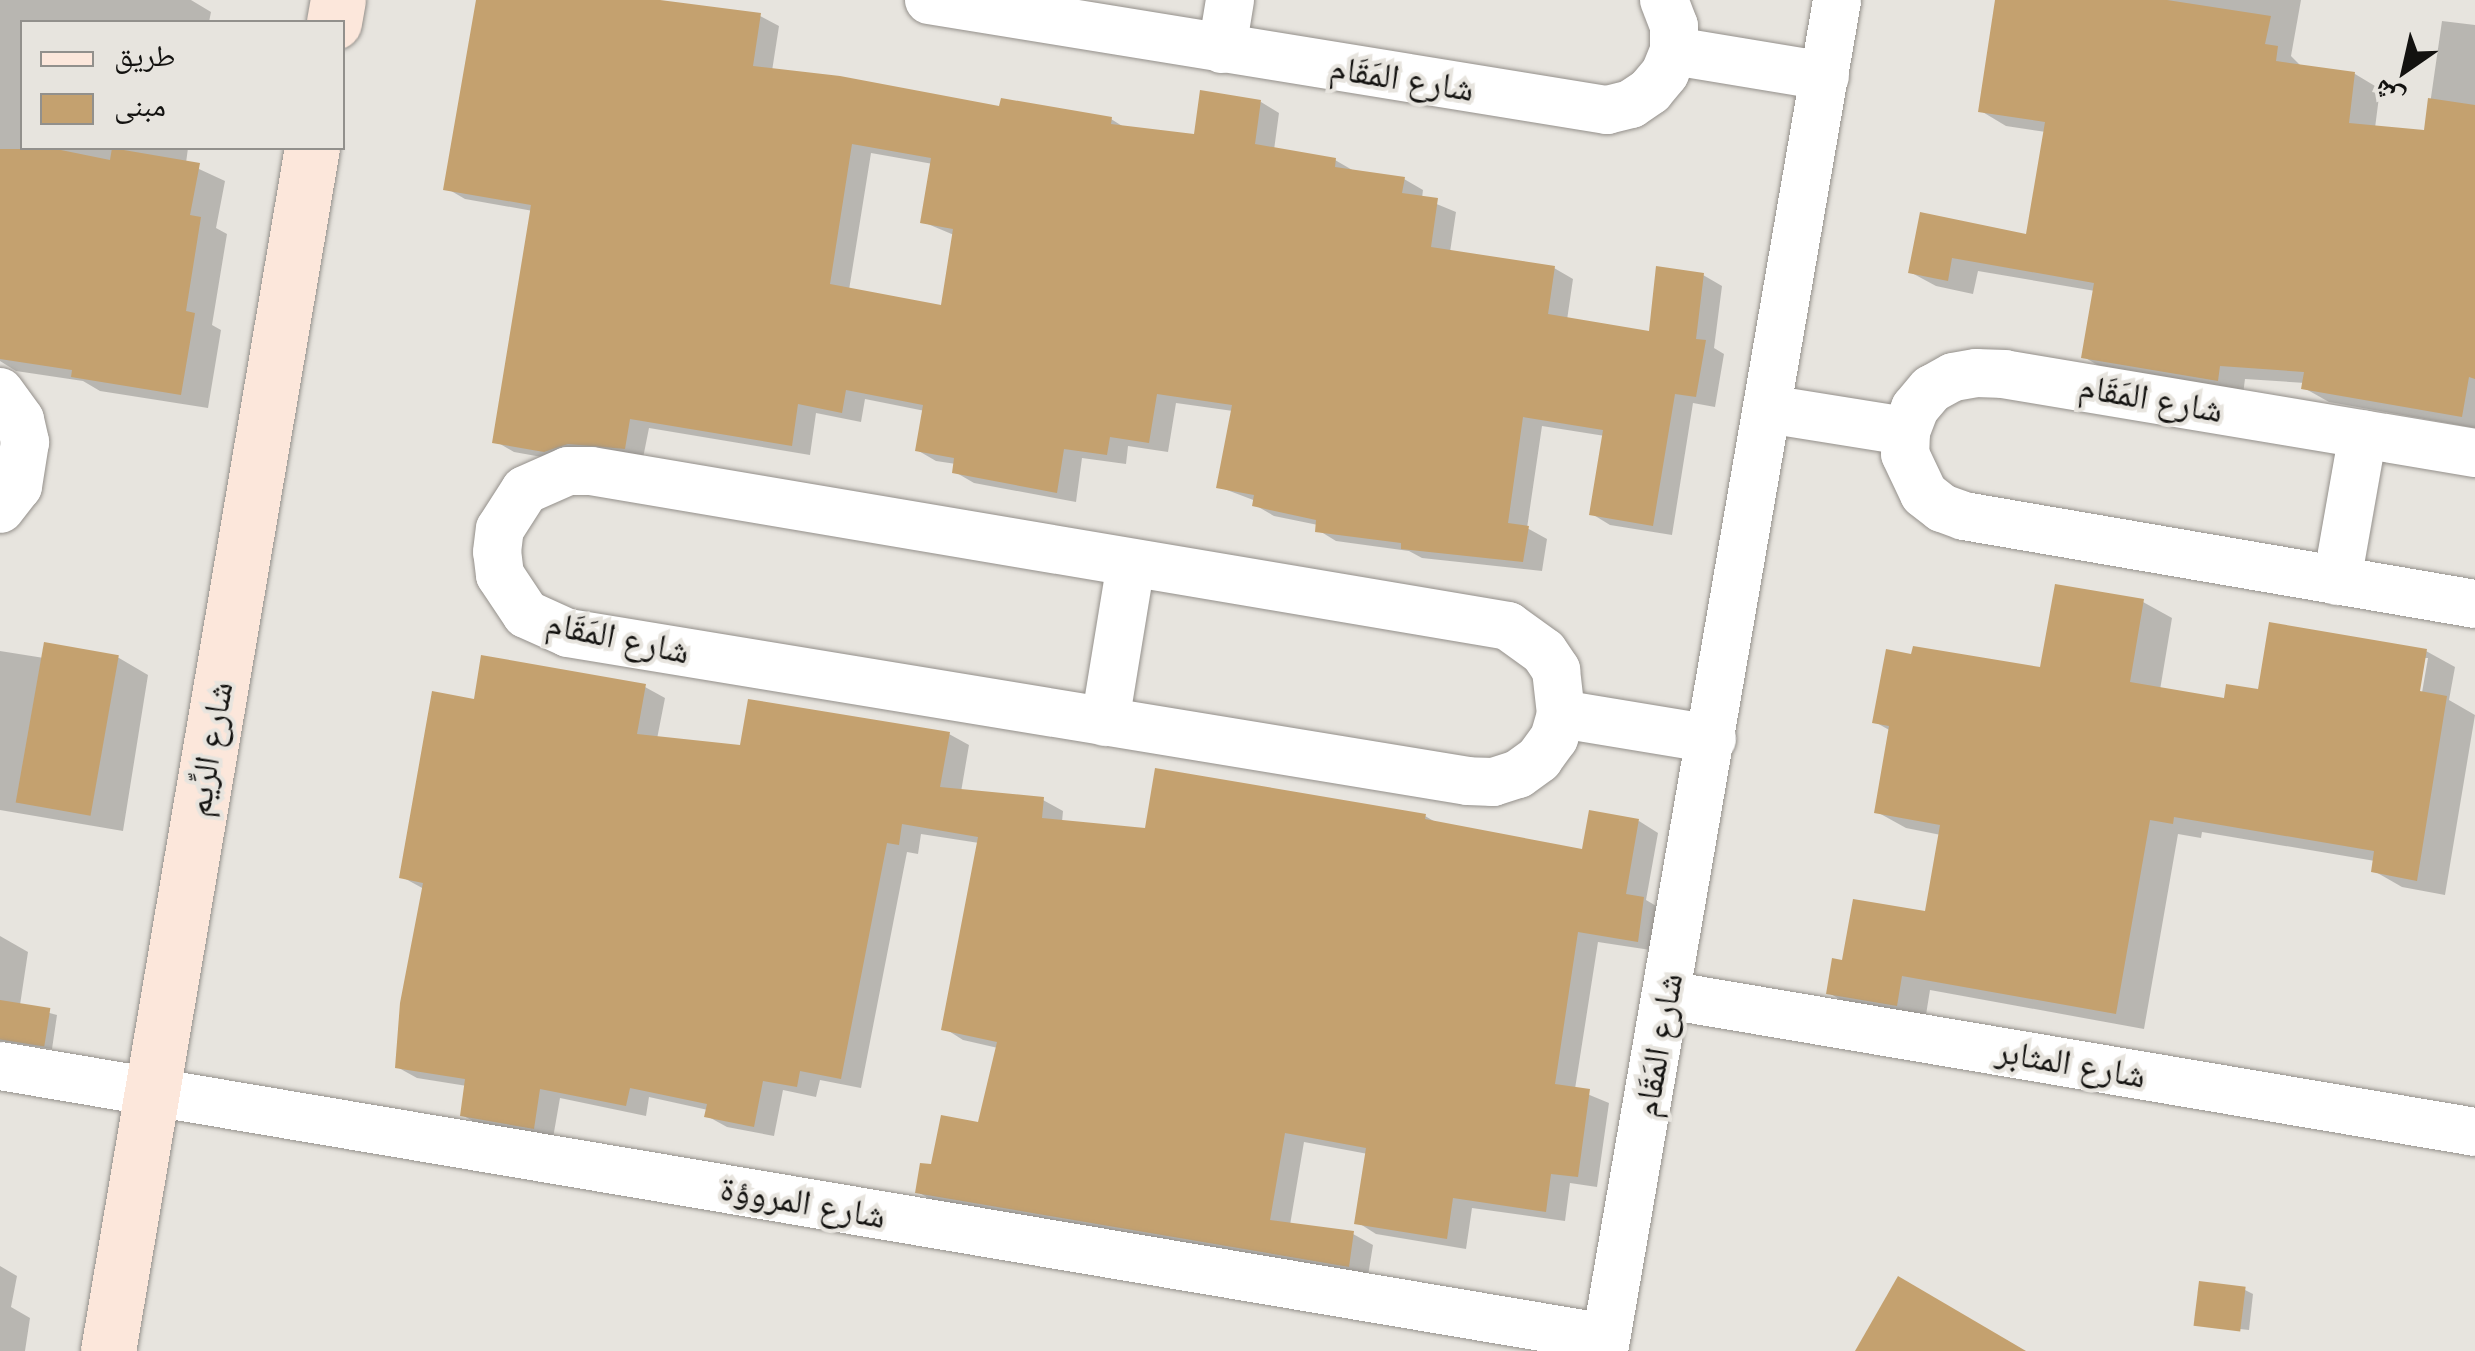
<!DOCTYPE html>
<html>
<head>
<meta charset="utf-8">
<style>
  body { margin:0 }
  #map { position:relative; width:2475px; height:1351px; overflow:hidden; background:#e7e4de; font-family:"Space Grotesk","Noto Naskh Arabic",sans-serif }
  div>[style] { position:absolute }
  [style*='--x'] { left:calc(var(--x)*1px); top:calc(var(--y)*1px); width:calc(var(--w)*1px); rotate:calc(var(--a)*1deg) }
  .shadow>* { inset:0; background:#0003 }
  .building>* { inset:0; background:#c4a16f; transform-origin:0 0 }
  .roads { filter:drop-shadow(0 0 2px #94908b) drop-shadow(0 0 2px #94908b) }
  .street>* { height:48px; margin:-24px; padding:0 24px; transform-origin:24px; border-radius:24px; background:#fff }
  .secondary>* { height:55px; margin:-27.5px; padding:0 27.5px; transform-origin:27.5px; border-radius:27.5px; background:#fce7db }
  span { translate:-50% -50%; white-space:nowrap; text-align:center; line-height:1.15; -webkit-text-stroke:8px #e7e4de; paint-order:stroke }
  .street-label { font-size:35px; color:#131210 }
  .legend { position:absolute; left:20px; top:20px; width:325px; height:130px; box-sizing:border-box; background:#e7e4de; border:2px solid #92908c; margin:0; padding:12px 18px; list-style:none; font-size:30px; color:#131210 }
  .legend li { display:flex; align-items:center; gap:20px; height:50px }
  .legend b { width:50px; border:2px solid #92908c }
  .north { position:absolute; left:2355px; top:20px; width:100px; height:100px; -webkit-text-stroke:8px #e7e4de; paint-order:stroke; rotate:214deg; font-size:28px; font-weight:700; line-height:40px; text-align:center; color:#131210 }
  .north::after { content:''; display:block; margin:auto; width:35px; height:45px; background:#131210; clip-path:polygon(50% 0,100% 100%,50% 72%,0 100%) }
</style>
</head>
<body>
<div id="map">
  <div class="shadow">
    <i style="clip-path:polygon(0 0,191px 0,211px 12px,209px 22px,22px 22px,22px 148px,188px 148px,186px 163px,225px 181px,216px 228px,227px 234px,212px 325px,221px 330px,208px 408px,100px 391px,83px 381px,16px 371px,0 361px)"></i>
    <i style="clip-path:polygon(evenodd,479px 0,644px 0,760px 16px,779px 26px,772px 71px,1001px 109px,1111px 119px,1127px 129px,1196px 137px,1261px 102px,1279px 113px,1274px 150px,1335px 160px,1354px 171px,1404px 179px,1423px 190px,1422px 198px,1456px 212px,1450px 252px,1554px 268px,1573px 279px,1567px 320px,1651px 334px,1703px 275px,1722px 286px,1714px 348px,1724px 354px,1715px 407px,1693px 403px,1672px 535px,1610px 525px,1592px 514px,1605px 436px,1542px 426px,1527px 528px,1547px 539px,1542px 571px,1422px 558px,1409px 551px,1336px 541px,1318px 530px,1318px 525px,1274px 516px,1255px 505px,1256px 501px,1219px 487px,1233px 411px,1176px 403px,1168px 452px,1128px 446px,1126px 464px,1082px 458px,1076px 502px,974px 483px,955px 472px,956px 464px,936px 461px,917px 450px,925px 411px,865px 399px,861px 422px,816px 413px,810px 455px,649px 428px,643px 458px,564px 461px,514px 452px,495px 441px,533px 211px,465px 199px,446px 188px,479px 0,871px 153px,933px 164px,923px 222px,954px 235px,943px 308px,849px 290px,871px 153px)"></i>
    <i style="clip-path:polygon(1997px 0,2301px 0,2291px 56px,2302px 67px,2355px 74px,2380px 89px,2375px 128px,2426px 132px,2442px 21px,2475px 25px,2475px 428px,2329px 402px,2304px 388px,2305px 383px,2245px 379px,2243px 394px,2109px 372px,2084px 357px,2095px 291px,1978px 271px,1973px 294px,1936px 286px,1910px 272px,1922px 215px,2028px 237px,2046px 132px,2006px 126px,1981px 111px)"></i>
    <i style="clip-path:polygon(evenodd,2143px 602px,2172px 618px,2160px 690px,2226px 701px,2426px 651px,2455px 667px,2449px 700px,2475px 715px,2445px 895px,2402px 887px,2374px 871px,2375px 861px,2202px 832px,2201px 838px,2178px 834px,2144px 1029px,1930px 990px,1925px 1021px,1857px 1009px,1829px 993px,1844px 962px,1927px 914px,1941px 835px,1906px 828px,1877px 812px,1891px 731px,1875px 722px,2042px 670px,2143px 602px,2423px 658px,2428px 658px,2420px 704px,2415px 703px,2423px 658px)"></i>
    <i style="clip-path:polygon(0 651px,44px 658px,119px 658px,148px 675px,123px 831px,0 810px)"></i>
    <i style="clip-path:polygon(645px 687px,665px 698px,657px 739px,742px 747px,949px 734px,969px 745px,961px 792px,1043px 800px,1063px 811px,1062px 822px,1147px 831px,1425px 816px,1439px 824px,1584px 851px,1639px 821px,1658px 833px,1646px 900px,1663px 910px,1657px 951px,1598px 942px,1575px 1089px,1609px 1103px,1597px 1187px,1570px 1183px,1565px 1221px,1472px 1208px,1466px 1249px,1376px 1234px,1357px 1222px,1368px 1154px,1304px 1142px,1290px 1225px,1353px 1234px,1373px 1245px,1368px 1276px,937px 1203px,918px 1192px,933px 1167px,980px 1125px,998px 1048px,963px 1040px,944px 1028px,979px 843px,921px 834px,918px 854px,907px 852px,861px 1088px,820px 1080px,816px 1097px,783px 1090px,774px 1136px,727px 1127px,707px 1116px,708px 1110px,649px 1097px,646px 1116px,560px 1098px,553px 1138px,482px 1126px,462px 1115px,467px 1086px,417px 1078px,397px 1067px,424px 889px,402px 877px,476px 702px)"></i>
    <i style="clip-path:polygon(0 936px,28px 952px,20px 1005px,57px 1015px,52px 1049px,0 1041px)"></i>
    <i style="clip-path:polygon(0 1266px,17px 1276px,11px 1307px,30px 1318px,25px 1351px,0 1351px)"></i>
    <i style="clip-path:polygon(2245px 1290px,2253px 1294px,2249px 1330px,2196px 1324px)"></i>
  </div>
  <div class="building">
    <i style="clip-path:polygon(evenodd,476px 0,660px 0,761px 13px,753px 66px,840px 76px,999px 106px,1001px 98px,1112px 117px,1111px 124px,1194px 134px,1200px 90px,1261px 100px,1255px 144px,1336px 158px,1335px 167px,1405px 177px,1402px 193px,1438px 198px,1431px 247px,1555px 266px,1548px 314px,1649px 331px,1656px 266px,1704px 273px,1696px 339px,1706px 340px,1696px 397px,1675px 394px,1653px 526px,1589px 515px,1603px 430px,1523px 417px,1508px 523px,1529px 526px,1523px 562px,1401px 549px,1401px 543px,1315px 532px,1316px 520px,1252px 506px,1254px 495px,1216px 488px,1232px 405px,1157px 394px,1149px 443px,1110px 437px,1107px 455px,1064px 449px,1057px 493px,952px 473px,954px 458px,915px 451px,923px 405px,846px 390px,842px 413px,798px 404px,792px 446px,630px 419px,625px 449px,568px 444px,544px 452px,492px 443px,531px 205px,443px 190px,476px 0,852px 144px,931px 158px,920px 223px,953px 229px,941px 305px,830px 284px,852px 144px)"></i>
    <i style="clip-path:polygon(1995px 0,2167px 0,2271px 16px,2265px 44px,2278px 46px,2276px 61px,2355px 72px,2349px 123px,2424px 130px,2428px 98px,2475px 105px,2475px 379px,2469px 377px,2462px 417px,2301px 389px,2304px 372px,2220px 366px,2218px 381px,2081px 358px,2094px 283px,1952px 258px,1948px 281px,1908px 273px,1920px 212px,2026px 234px,2045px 122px,1978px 112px)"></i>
    <i style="clip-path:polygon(112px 148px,200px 163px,190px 215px,201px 217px,186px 311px,195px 313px,181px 395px,71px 377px,72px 370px,0 359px,0 149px,56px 149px,110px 160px)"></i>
    <i style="clip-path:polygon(2055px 584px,2144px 599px,2130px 682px,2224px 698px,2226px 684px,2258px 689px,2269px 622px,2427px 649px,2420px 691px,2447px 696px,2417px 881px,2371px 872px,2374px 851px,2174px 817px,2173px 824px,2150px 820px,2116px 1014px,1902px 976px,1897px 1006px,1826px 994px,1832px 958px,1842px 960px,1853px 899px,1925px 911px,1940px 825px,1874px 813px,1889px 726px,1872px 723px,1886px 649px,1911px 654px,1913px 646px,2040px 667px)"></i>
    <i style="left:44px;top:642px;width:76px;height:163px;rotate:10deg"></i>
    <i style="clip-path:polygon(481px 655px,646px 684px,637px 734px,740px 745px,748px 699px,950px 732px,940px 787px,1044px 797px,1042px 818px,1145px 828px,1155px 768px,1426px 814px,1425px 819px,1582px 849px,1589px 810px,1639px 819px,1626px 894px,1644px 897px,1638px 942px,1578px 932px,1555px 1084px,1590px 1089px,1578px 1177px,1551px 1174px,1546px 1212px,1453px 1198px,1447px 1239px,1354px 1224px,1366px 1148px,1285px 1133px,1270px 1220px,1354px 1231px,1349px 1267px,915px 1193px,920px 1163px,931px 1164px,941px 1115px,978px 1122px,997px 1042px,941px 1030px,978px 837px,902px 824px,899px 845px,887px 843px,841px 1079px,800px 1071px,797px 1087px,763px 1081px,754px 1127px,704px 1117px,707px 1104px,630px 1088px,626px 1106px,540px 1089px,534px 1129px,460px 1116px,465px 1079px,395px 1068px,400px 1003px,423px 883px,399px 878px,432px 691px,474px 699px)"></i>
    <i style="left:0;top:1000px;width:51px;height:39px;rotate:9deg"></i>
    <i style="clip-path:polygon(1898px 1276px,2026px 1351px,1855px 1351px)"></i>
    <i style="left:2199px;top:1281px;width:47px;height:45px;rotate:7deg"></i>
  </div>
  <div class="roads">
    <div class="street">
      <i style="--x:929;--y:0;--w:687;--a:9.22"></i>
      <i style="--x:1607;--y:110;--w:25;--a:-14"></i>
      <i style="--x:1631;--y:104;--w:23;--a:-34"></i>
      <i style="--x:1650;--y:91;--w:23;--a:-50"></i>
      <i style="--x:1665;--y:73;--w:24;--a:-68"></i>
      <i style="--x:1674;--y:51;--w:25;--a:-90"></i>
      <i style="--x:1674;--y:26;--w:28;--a:-111"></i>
      <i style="--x:1222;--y:49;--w:50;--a:-80.7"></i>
      <i style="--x:1674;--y:51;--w:153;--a:9.4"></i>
      <i style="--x:0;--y:392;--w:34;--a:54"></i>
      <i style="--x:20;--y:420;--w:23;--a:77"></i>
      <i style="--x:25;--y:442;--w:45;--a:99"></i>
      <i style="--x:18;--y:486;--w:29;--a:128"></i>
      <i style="--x:1768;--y:409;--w:140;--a:9.1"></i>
      <i style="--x:2475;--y:453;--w:477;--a:-170.5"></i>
      <i style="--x:2005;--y:374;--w:29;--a:-178"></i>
      <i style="--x:1976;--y:373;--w:23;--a:170"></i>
      <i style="--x:1953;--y:377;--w:25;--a:151"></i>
      <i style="--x:1931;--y:389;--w:25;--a:130"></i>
      <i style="--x:1915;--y:408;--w:25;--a:111"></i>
      <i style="--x:1906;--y:431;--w:23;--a:92"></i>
      <i style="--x:1905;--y:454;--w:44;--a:64.6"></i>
      <i style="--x:1924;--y:494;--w:23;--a:38"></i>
      <i style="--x:1942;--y:508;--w:23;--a:20"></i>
      <i style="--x:1964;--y:516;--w:519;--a:9.77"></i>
      <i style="--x:568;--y:471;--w:23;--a:0"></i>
      <i style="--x:591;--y:471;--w:930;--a:9.59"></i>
      <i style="--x:1508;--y:626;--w:44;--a:35.8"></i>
      <i style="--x:1544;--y:652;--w:22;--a:56"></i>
      <i style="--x:1556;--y:670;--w:44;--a:83.5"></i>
      <i style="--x:1561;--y:714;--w:25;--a:106"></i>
      <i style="--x:1554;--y:738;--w:26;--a:126"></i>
      <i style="--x:1539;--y:759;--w:26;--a:144"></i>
      <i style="--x:1518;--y:774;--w:26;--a:162"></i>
      <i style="--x:1493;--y:782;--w:25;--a:-178"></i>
      <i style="--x:1468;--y:781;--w:912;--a:-170.66"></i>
      <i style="--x:568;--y:633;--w:46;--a:-155.7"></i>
      <i style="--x:526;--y:614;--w:47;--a:-123.7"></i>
      <i style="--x:500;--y:575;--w:23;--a:-97"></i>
      <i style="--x:497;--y:552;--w:23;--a:-83"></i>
      <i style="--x:500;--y:529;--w:46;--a:-57.3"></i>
      <i style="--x:525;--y:490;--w:47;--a:-23.8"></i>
      <i style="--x:2337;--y:581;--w:149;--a:-80"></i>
      <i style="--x:1561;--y:714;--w:153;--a:9.4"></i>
      <i style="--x:1105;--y:722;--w:160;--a:-80.7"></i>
      <i style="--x:1667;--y:995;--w:820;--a:9.62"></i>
      <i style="--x:0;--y:1066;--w:1629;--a:9.61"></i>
      <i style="--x:1604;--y:1351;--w:1371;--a:-80.21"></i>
    </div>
    <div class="secondary">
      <i style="--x:334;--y:22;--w:22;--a:-80"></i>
      <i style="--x:108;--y:1351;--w:1220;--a:-80.38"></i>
    </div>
  </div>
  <div class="street-label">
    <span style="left:1402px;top:78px;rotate:9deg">شارع المَقَام</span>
    <span style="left:2151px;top:398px;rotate:10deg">شارع المَقَام</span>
    <span style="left:618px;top:637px;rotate:12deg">شارع المَقَام</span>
    <span style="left:209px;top:749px;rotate:-80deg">شارع الرِّيم</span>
    <span style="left:1658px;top:1045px;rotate:-80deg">شارع المَقَام</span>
    <span style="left:2071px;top:1063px;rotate:10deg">شارع المثابر</span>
    <span style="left:803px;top:1202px;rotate:10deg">شارع المروؤة</span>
  </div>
  <ul class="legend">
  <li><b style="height:12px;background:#fce7db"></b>طريق</li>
  <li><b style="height:28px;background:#c4a16f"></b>مبنى</li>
  </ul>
  <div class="north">ش</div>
</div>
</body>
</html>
